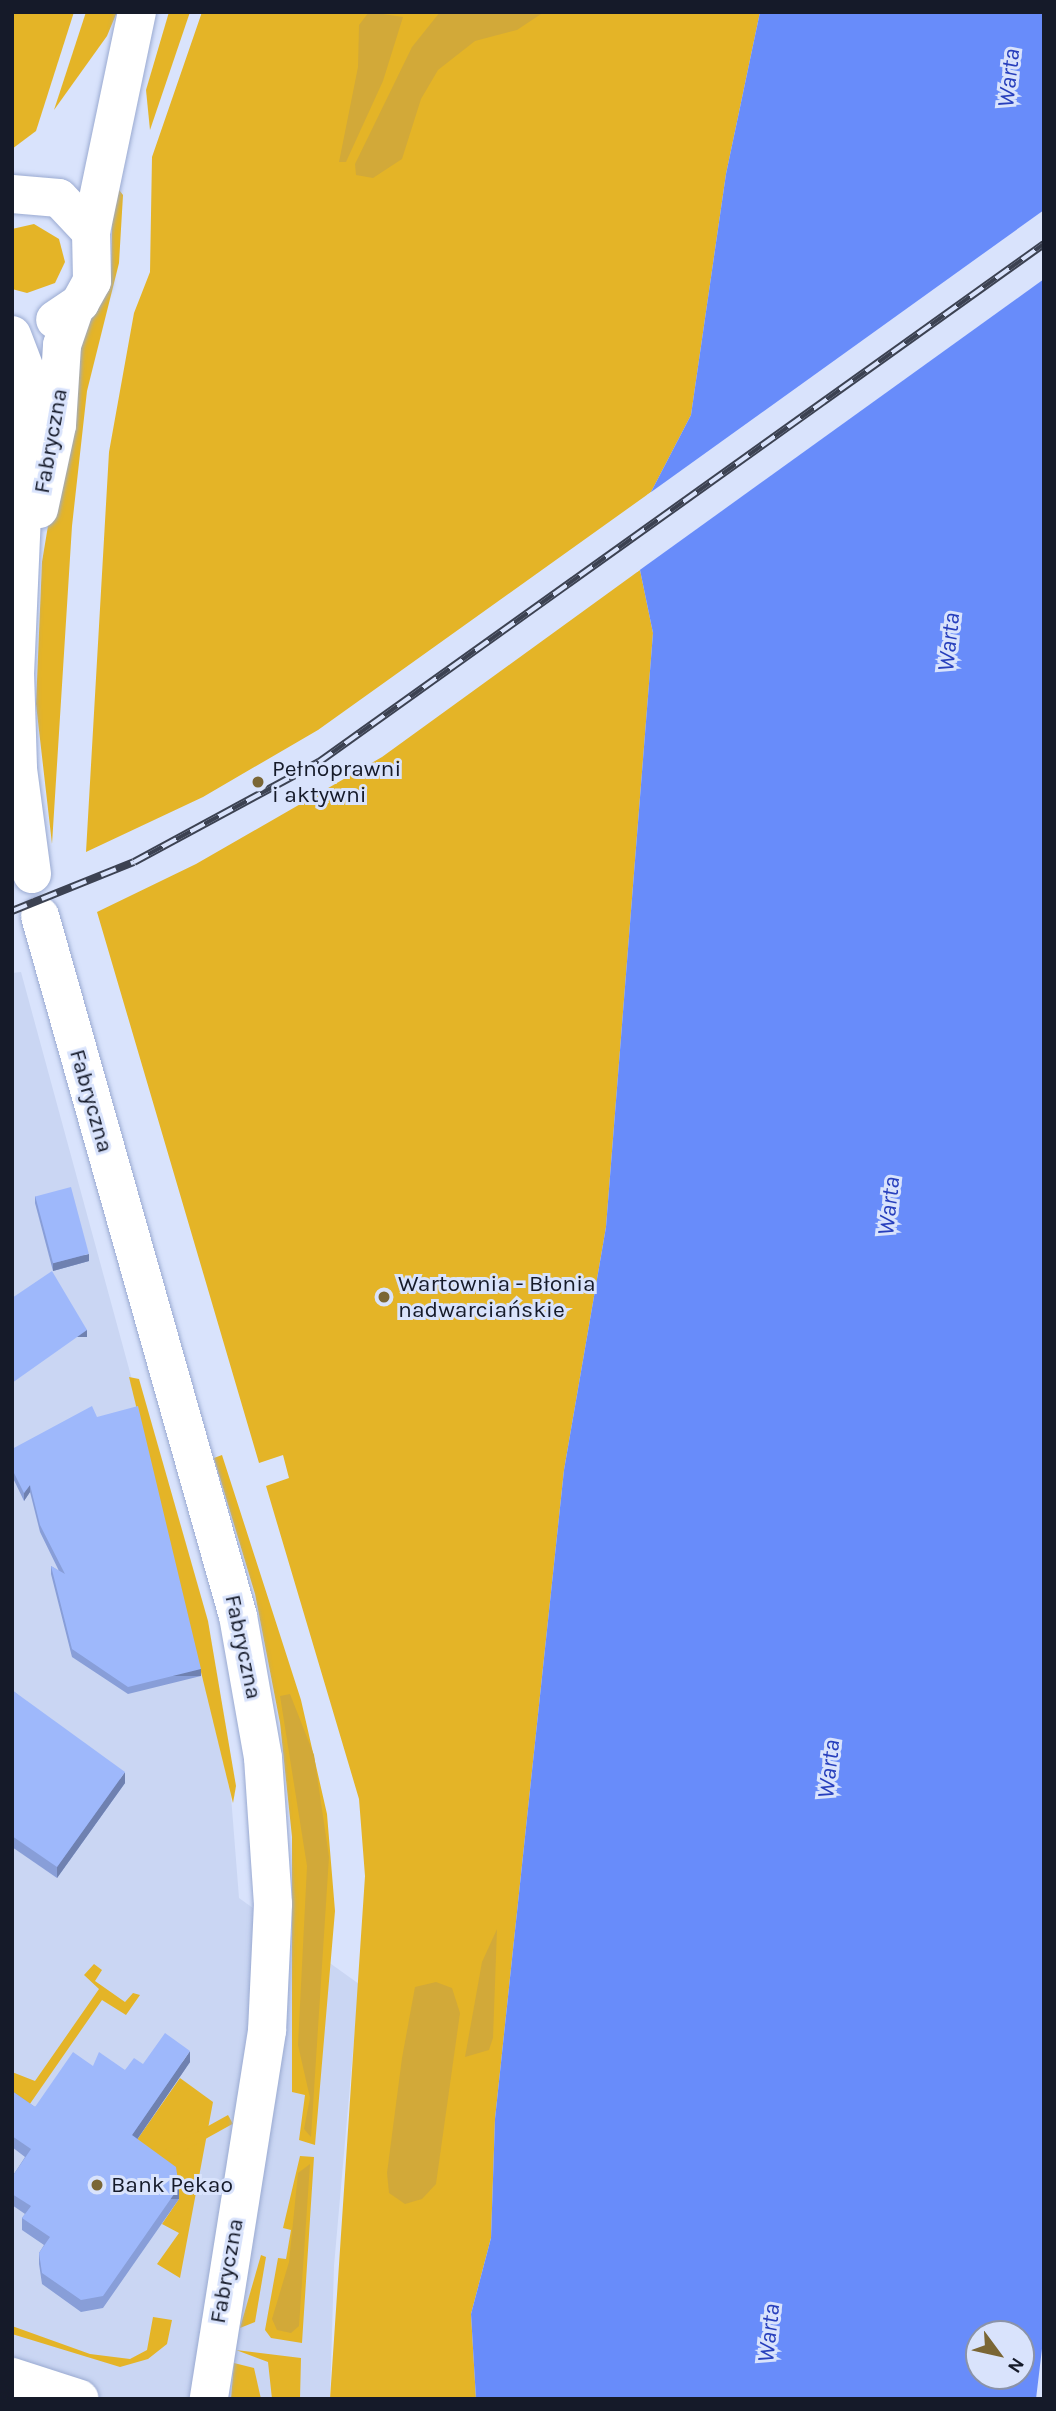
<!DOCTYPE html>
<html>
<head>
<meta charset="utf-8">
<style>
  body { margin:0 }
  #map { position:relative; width:1056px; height:2411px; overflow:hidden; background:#d9e3fc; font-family:Karla,sans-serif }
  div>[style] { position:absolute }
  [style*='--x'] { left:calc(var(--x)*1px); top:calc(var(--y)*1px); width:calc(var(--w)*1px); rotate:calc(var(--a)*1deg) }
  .built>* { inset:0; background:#cad6f3 }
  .green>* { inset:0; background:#e4b427; transform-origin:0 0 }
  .forest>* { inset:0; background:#d2a939 }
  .water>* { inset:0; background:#688cfa }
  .pier>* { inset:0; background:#d9e3fc }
  .roads { filter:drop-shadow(0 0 2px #9aaad1) drop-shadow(0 0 2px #9aaad1) }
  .minor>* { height:38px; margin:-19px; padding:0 19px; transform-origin:19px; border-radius:19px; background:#fff }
  .tertiary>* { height:38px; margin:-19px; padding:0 19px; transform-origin:19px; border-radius:19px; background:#fff }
  .rail>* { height:8px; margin-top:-4px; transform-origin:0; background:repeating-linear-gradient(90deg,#d9e3fc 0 16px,#3c4252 0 32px); box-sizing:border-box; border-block:2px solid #3c4252 }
  .wall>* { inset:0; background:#889ed8 }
  .shaded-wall>* { inset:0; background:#6f81b0; transform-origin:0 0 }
  .building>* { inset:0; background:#9eb8fb; transform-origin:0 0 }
  .dots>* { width:19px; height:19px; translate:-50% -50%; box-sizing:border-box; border:4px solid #d9e3fc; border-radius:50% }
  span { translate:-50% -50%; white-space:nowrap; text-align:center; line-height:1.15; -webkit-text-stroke:6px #d9e3fc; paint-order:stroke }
  .street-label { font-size:23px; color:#151a29 }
  .poi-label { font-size:23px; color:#151a29 }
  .left { translate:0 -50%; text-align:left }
  .water-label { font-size:24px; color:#273fbc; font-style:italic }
  .frame { position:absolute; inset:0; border:14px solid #151a29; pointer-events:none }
  .north { position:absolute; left:965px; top:2320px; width:70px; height:70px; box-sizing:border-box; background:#d9e3fc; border:2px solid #8b93a8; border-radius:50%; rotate:123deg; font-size:19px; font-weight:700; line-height:28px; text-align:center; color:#151a29 }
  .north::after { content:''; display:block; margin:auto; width:24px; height:32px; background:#7a6635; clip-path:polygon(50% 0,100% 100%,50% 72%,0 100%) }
</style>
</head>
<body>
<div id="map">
  <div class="built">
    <i style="clip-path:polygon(21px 972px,177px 1545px,231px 1796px,239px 1898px,359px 1984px,334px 2266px,330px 2399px,12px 2399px,12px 973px)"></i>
  </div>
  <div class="green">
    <i style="clip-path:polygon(12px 12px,74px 12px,36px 131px,12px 149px)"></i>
    <i style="clip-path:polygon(86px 12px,117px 12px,107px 36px,54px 110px)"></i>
    <i style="clip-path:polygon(169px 12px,190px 12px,150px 130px,146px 90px)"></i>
    <i style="clip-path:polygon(202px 12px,760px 12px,726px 174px,691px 415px,651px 492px,318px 730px,203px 797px,86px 852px,109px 452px,134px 313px,150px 272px,152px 157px)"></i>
    <i style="clip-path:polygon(113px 182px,123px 195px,119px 263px,87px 391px,72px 526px,52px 844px,36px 704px,42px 562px,80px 333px,111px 278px)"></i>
    <i style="clip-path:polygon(34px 224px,59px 239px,65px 262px,55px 283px,27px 293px,12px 289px,12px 229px)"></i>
    <i style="clip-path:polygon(640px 570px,653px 633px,606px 1227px,564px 1470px,495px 2119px,491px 2238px,471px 2314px,476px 2399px,330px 2399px,365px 1876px,359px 1799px,266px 1486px,289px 1478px,283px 1455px,259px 1463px,97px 912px,196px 864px,382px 757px)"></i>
    <i style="clip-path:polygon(129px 1377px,139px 1379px,208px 1621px,236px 1786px,233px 1803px)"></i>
    <i style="clip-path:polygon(222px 1455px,301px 1700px,327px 1814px,335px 1911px,315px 2145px,299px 2140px,305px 2095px,292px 2092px,292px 1837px,280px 1723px,255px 1594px,214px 1458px)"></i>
    <i style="clip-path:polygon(94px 1964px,102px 1970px,95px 1981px,125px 2002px,133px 1993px,140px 1995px,126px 2015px,102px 2000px,25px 2111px,12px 2102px,12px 2072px,35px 2081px,99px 1989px,84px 1975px)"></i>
    <i style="clip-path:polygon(180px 2078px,213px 2102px,180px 2278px,157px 2264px,179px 2233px,162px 2224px,179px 2199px,132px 2147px)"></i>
    <i style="left:228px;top:2115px;width:10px;height:203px;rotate:61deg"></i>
    <i style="clip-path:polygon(300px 2156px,314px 2157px,302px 2343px,271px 2338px,265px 2330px,278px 2258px,286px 2259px,291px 2230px,283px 2228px)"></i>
    <i style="clip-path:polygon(261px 2255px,266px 2257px,255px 2322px,240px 2328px)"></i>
    <i style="clip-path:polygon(153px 2317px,172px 2320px,167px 2344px,148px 2359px,120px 2367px,12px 2334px,12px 2326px,90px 2354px,130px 2359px,147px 2350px)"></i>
    <i style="clip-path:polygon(236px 2350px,301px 2358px,300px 2399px,272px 2399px,268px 2362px)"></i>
    <i style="clip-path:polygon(234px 2363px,254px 2368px,261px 2399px,231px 2399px)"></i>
  </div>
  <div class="forest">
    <i style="clip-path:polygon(369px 12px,403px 17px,383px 81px,346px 162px,339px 162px,358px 67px,359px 25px)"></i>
    <i style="clip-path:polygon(440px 12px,544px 12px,517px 30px,475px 41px,438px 70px,421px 99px,402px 159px,373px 178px,356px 175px,355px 164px,412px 47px)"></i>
    <i style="clip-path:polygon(290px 1694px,314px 1755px,329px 1857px,311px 2137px,304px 2129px,310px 2098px,298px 2045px,307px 1866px,280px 1696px)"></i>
    <i style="clip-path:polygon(497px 1929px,493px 2038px,489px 2050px,465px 2057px,482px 1962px)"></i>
    <i style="clip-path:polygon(436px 1982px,452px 1988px,460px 2013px,436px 2184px,422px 2199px,405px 2204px,389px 2193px,387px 2173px,402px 2058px,415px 1987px)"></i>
    <i style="clip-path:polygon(310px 2164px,299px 2326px,291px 2333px,277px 2330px,272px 2319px,289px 2262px,298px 2173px)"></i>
  </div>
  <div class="water">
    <i style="clip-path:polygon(evenodd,760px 12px,1044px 12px,1044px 2332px,1036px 2399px,476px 2399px,471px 2314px,491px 2238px,495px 2119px,564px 1470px,606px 1227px,653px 633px,640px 570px,651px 492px,691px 415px,726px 174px,760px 12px,979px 2334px,1021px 2334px,1021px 2376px,979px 2376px,979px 2334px)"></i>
  </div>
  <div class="pier">
    <i style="clip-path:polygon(1044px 210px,1044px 279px,637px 572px,647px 495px)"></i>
  </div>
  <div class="roads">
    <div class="minor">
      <i style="--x:91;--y:232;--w:225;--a:-78.2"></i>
      <i style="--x:12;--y:2377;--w:71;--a:17.9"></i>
    </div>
    <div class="tertiary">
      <i style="--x:12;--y:194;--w:47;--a:4.9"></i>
      <i style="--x:59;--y:198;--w:47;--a:46.7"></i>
      <i style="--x:91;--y:232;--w:49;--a:88.8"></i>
      <i style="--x:92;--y:281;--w:25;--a:119"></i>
      <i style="--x:80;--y:303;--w:30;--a:146"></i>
      <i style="--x:12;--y:335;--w:45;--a:69.1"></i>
      <i style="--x:28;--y:377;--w:295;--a:92.5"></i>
      <i style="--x:15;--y:672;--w:97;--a:88.2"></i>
      <i style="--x:18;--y:769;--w:106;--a:82.4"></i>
      <i style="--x:39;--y:509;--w:86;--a:-77.9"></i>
      <i style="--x:57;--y:425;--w:80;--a:-86.4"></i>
      <i style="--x:62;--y:345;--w:39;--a:-71"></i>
      <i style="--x:40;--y:916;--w:727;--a:74.21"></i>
      <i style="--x:238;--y:1616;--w:144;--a:80"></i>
      <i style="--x:263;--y:1758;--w:146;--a:86.1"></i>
      <i style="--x:273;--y:1904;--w:127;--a:92.7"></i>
      <i style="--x:267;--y:2031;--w:373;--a:99"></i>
    </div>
  </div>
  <div class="rail">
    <i style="--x:12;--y:911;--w:131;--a:-21.9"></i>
    <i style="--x:134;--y:862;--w:210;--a:-28.4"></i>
    <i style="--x:319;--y:762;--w:891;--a:-35.55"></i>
  </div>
  <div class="wall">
    <i style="clip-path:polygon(35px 1196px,89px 1261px,53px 1271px,35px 1203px)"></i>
    <i style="clip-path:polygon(12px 1449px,201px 1676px,128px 1694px,72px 1657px,51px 1574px,51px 1566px,59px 1571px,40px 1532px,30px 1492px,24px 1501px,12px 1476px)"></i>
    <i style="clip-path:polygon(12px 1690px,125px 1783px,57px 1878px,12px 1847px)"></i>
    <i style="clip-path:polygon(190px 2062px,137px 2139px,179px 2199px,103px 2308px,81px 2312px,42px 2284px,39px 2264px,39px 2253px,44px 2245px,22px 2230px,22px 2218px,25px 2214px,12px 2205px,12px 2177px,25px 2157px,12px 2147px,12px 2091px,35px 2107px,93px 2066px,125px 2070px,143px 2064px)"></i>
  </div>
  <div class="shaded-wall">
    <i style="clip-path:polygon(89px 1254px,89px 1261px,53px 1271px,53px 1263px)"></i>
    <i style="left:87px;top:1330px;width:7px;height:92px;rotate:90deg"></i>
    <i style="clip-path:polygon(30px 1485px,30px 1492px,24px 1501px,24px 1493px)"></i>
    <i style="left:201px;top:1669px;width:7px;height:75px;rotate:90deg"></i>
    <i style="clip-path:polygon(125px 1772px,125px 1783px,57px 1878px,57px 1867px)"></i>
    <i style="clip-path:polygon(190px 2051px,190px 2062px,132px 2147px,132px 2135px)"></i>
    <i style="left:179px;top:2187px;width:12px;height:133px;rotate:90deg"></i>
  </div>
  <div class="building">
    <i style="left:71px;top:1187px;width:69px;height:37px;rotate:75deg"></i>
    <i style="clip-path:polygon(52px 1271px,87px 1330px,12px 1383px,12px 1298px)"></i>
    <i style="clip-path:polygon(92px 1406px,97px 1417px,138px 1406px,201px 1669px,128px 1687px,72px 1649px,51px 1566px,65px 1574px,40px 1525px,30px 1485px,24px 1493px,12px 1469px,12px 1449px)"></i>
    <i style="clip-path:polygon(12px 1690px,125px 1772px,57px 1867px,12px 1836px)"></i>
    <i style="clip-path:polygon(165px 2033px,190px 2051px,132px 2135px,176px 2167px,179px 2187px,103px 2296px,81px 2300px,42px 2273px,39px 2253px,50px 2237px,22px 2218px,31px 2206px,12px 2194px,12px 2177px,31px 2149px,12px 2136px,12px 2091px,35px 2107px,73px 2052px,93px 2066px,99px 2052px,125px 2070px,134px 2058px,143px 2064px)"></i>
  </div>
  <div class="dots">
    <i style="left:258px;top:782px;background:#7a6635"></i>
    <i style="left:384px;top:1297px;background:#7a6635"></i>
    <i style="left:97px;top:2185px;background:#7a6635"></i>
  </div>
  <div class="street-label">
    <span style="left:51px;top:441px;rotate:-80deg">Fabryczna</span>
    <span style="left:91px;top:1101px;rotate:74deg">Fabryczna</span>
    <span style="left:243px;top:1647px;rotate:78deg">Fabryczna</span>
    <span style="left:227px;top:2271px;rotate:-80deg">Fabryczna</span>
  </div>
  <div class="poi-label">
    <span class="left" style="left:272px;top:782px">Pełnoprawni<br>i aktywni</span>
    <span class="left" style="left:398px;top:1297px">Wartownia - Błonia<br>nadwarciańskie</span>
    <span class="left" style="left:111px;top:2185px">Bank Pekao</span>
  </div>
  <div class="water-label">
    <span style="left:1009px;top:78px;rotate:-84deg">Warta</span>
    <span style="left:949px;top:642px;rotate:-84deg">Warta</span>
    <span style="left:889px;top:1206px;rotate:-84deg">Warta</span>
    <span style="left:829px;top:1769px;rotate:-84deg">Warta</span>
    <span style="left:769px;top:2333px;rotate:-84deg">Warta</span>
  </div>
  <div class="frame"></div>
  <div class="north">N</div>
</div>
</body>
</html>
